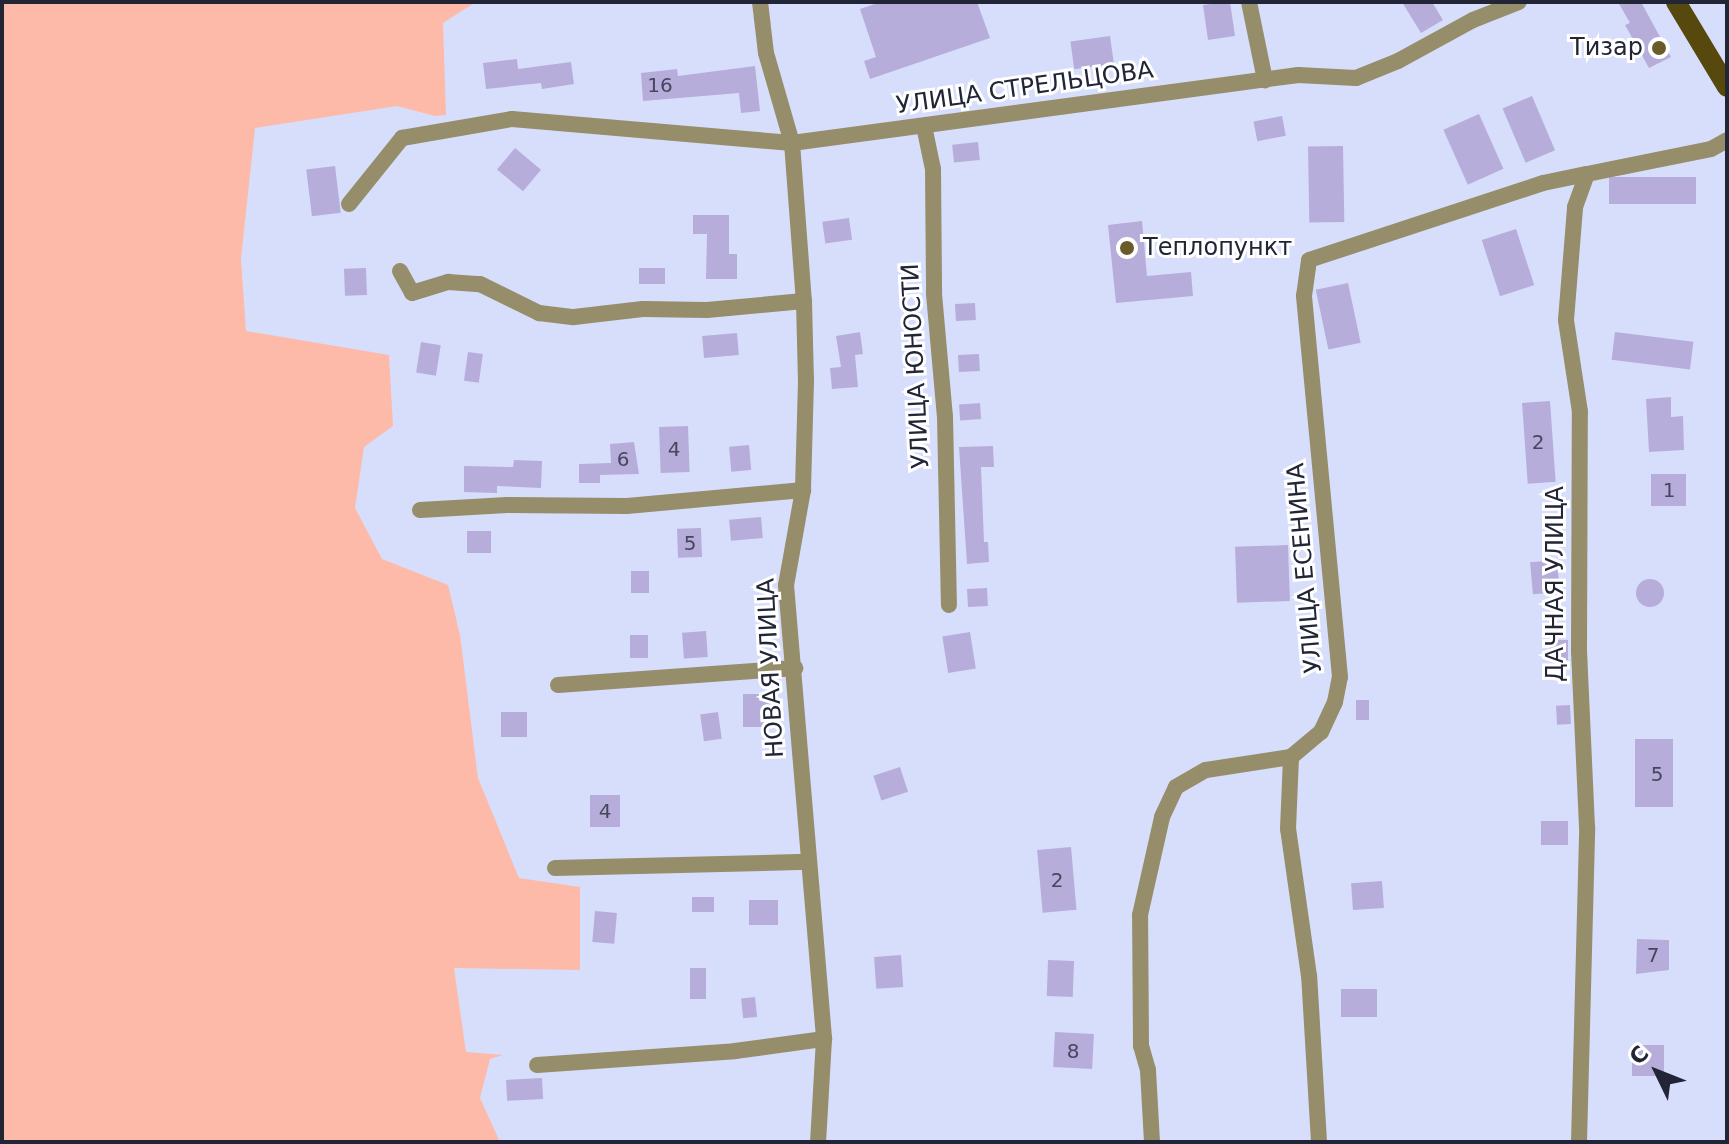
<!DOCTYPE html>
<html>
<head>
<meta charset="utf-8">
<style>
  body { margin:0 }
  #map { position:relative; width:1729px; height:1144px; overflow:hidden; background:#d7defb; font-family:"DejaVu Sans",sans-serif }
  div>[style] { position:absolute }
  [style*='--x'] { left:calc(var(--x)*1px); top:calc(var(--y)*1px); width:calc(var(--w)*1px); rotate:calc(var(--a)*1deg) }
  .green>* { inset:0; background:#febaa9 }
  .building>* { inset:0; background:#b7addb; transform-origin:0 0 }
  .round { border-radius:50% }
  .minor>* { height:16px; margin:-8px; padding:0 8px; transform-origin:8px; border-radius:8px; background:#968d6a }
  .primary>* { height:20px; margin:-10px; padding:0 10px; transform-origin:10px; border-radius:10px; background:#57490e }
  .dots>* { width:22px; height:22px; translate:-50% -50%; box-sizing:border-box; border:4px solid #fff; border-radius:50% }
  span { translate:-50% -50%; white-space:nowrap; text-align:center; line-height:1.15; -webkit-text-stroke:6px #fff; paint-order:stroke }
  .number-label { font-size:20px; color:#46475f }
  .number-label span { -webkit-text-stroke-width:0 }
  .poi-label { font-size:24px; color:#212536 }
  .right { translate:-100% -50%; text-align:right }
  .left { translate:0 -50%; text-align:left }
  .street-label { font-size:24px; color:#212536 }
  .frame { position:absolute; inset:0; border:4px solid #212536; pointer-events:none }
  .north { position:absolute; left:1617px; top:1032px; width:80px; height:80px; -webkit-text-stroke:6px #fff; paint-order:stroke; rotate:313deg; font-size:22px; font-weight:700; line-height:32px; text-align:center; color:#212536 }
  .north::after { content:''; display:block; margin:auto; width:28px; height:36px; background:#212536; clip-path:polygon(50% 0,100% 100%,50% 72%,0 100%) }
</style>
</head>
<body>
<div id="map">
  <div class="green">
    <i style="clip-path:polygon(2px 2px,476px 2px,443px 23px,446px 115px,435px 116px,397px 106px,255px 128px,241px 259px,246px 331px,389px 355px,393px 426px,364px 447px,355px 508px,382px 559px,448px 585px,460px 635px,478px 778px,519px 878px,580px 887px,580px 970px,454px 968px,466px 1052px,503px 1055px,490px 1059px,480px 1098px,500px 1142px,2px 1142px)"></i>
  </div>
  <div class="building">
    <i style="clip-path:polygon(881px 2px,977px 2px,990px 38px,870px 79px,864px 61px,876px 57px,860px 9px)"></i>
    <i style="clip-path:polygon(1225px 2px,1230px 2px,1235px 36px,1208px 40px,1203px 5px)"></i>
    <i style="clip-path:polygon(1402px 2px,1432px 2px,1443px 20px,1421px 33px)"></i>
    <i style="clip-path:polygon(1618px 2px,1641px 2px,1671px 57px,1649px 68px,1625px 25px,1630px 23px)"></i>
    <i style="left:1110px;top:36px;width:28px;height:40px;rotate:82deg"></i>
    <i style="clip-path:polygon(517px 59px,518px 69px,571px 62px,574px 84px,542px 89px,541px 83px,486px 89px,483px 63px)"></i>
    <i style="clip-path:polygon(755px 66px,760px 111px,741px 113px,739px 93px,643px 101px,641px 73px,677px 69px,678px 76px)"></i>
    <i style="left:1532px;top:96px;width:59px;height:32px;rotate:67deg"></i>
    <i style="left:1479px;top:114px;width:60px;height:39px;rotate:66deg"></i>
    <i style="left:1282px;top:116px;width:20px;height:29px;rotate:79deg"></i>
    <i style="left:978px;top:142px;width:18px;height:26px;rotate:84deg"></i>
    <i style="left:1343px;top:146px;width:76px;height:35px;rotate:89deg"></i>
    <i style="left:515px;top:148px;width:34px;height:28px;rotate:40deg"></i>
    <i style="left:335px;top:166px;width:47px;height:29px;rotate:83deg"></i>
    <i style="left:1696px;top:177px;width:27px;height:87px;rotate:90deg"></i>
    <i style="clip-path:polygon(693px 215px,729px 215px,729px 254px,737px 254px,737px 279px,706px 279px,707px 234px,693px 234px)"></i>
    <i style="left:849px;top:218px;width:22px;height:27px;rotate:82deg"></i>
    <i style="clip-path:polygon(1142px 221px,1147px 276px,1191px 272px,1193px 296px,1116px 303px,1108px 225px)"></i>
    <i style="left:1516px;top:229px;width:59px;height:36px;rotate:72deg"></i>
    <i style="left:366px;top:268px;width:27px;height:22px;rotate:88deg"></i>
    <i style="left:665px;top:268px;width:16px;height:26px;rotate:90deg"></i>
    <i style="left:1348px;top:283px;width:61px;height:33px;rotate:78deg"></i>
    <i style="left:975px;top:303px;width:17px;height:20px;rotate:87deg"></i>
    <i style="clip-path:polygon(860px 332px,863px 354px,855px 355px,858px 387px,832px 389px,830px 368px,841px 367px,836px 336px)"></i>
    <i style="left:1615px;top:332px;width:79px;height:28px;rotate:7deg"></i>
    <i style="left:737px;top:333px;width:22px;height:35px;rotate:85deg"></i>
    <i style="left:421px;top:342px;width:20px;height:31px;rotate:9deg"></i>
    <i style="left:468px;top:352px;width:15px;height:29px;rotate:8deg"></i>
    <i style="left:979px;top:354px;width:17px;height:21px;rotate:87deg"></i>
    <i style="clip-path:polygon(1671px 397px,1671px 417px,1683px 416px,1684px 450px,1649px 452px,1646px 399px)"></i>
    <i style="left:1550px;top:401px;width:81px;height:28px;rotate:86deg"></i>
    <i style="left:980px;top:403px;width:16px;height:21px;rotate:86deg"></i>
    <i style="left:688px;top:426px;width:46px;height:29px;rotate:88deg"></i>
    <i style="clip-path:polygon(634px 442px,639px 474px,600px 475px,600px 483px,579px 483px,579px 464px,611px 463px,610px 444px)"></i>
    <i style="left:749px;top:445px;width:25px;height:20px;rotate:85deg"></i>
    <i style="clip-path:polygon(993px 446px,994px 467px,981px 467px,984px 542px,988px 542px,989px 562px,967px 564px,959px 447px)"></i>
    <i style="clip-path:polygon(514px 460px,542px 461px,541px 488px,497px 486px,497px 493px,464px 492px,464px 466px,513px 467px)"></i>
    <i style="left:1651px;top:474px;width:35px;height:32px"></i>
    <i style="left:761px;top:517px;width:21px;height:32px;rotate:85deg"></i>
    <i style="left:701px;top:528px;width:29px;height:24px;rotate:88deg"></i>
    <i style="left:467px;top:531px;width:24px;height:22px"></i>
    <i style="left:1288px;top:545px;width:56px;height:53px;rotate:88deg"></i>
    <i style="left:1557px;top:560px;width:32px;height:27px;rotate:85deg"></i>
    <i style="left:649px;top:571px;width:22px;height:18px;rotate:90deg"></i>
    <i class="round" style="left:1636px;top:579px;width:28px;height:28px"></i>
    <i style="left:987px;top:588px;width:18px;height:20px;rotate:87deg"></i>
    <i style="left:706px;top:631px;width:26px;height:24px;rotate:86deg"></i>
    <i style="left:970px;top:632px;width:37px;height:28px;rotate:81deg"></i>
    <i style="left:630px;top:635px;width:18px;height:23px"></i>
    <i style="left:1568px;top:640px;width:20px;height:19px;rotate:90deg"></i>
    <i style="left:770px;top:694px;width:33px;height:27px;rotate:90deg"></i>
    <i style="left:1356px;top:700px;width:13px;height:20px"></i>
    <i style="left:1570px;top:705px;width:19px;height:14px;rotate:87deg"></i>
    <i style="left:501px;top:712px;width:26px;height:25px"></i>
    <i style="left:718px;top:712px;width:27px;height:18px;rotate:82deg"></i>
    <i style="left:1635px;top:739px;width:38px;height:68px"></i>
    <i style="left:900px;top:767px;width:26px;height:28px;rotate:72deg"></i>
    <i style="left:590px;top:795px;width:30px;height:32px"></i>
    <i style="left:1541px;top:821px;width:27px;height:24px"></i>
    <i style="left:1071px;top:847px;width:63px;height:34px;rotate:85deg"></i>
    <i style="left:1382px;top:881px;width:27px;height:31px;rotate:86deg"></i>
    <i style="left:692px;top:897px;width:22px;height:15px"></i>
    <i style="left:749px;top:900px;width:29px;height:25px"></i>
    <i style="left:595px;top:911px;width:22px;height:31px;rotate:5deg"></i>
    <i style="clip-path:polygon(1637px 939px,1669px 940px,1669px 970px,1636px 974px)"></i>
    <i style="left:901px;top:955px;width:32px;height:27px;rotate:86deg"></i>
    <i style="left:1048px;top:960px;width:26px;height:36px;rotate:2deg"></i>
    <i style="left:706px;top:968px;width:31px;height:16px;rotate:90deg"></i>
    <i style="left:1377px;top:989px;width:28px;height:36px;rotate:90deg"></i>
    <i style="left:755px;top:997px;width:20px;height:14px;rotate:84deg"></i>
    <i style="left:1055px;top:1032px;width:39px;height:35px;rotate:3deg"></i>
    <i style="left:1632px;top:1045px;width:32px;height:31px"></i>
    <i style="left:542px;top:1078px;width:21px;height:36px;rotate:87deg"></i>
  </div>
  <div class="minor">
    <i style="--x:760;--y:2;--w:51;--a:83.3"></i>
    <i style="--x:766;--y:53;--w:94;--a:73.9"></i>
    <i style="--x:792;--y:143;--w:158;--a:85.7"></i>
    <i style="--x:804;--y:301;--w:80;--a:88.6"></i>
    <i style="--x:806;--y:381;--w:109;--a:91.6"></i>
    <i style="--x:803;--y:490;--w:97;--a:100.1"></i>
    <i style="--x:786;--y:585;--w:456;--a:85.2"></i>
    <i style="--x:824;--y:1039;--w:103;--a:93.3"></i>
    <i style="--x:1249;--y:2;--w:80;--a:78.4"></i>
    <i style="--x:924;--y:126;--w:44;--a:78.2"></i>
    <i style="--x:933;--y:169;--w:125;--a:89.5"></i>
    <i style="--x:934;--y:294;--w:123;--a:84.9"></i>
    <i style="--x:945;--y:417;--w:188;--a:88.8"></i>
    <i style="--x:349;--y:204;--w:85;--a:-51.2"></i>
    <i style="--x:402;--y:138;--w:112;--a:-9.8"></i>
    <i style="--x:512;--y:119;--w:281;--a:4.9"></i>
    <i style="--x:792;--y:143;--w:511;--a:-7.65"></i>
    <i style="--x:1298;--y:75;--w:58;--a:3"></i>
    <i style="--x:1356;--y:78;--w:45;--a:-22"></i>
    <i style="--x:1398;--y:61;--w:85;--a:-28.7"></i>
    <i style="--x:1473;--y:20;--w:49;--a:-21.4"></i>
    <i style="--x:400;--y:271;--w:25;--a:61"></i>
    <i style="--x:412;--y:293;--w:38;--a:-17"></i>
    <i style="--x:448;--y:282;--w:32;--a:4"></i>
    <i style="--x:480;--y:284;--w:66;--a:26.2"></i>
    <i style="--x:539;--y:313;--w:35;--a:7"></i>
    <i style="--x:574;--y:317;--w:69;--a:-6.6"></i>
    <i style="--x:643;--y:309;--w:64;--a:0.9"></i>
    <i style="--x:707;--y:310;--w:97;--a:-5.3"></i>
    <i style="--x:420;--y:510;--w:87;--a:-3.3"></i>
    <i style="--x:507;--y:505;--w:120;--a:0.5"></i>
    <i style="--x:627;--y:506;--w:177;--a:-5.2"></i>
    <i style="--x:558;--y:685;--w:238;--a:-4.1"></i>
    <i style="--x:555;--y:868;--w:252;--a:-1.4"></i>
    <i style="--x:537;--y:1065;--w:198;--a:-4"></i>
    <i style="--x:735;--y:1051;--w:90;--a:-7.7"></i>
    <i style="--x:1152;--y:1142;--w:72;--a:-93.2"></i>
    <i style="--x:1148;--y:1070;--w:25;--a:-106"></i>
    <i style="--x:1141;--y:1046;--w:131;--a:-90.4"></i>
    <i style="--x:1140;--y:915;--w:100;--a:-77.3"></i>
    <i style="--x:1162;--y:817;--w:33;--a:-65"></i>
    <i style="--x:1176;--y:787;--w:34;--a:-30"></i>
    <i style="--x:1206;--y:770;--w:86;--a:-8.7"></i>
    <i style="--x:1319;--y:1142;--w:166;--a:-93.4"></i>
    <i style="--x:1309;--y:976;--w:148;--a:-98.1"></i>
    <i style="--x:1288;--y:829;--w:72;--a:-87.6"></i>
    <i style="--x:1291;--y:757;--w:39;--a:-40"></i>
    <i style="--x:1321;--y:732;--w:33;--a:-65"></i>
    <i style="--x:1335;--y:702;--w:25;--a:-79"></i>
    <i style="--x:1340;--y:677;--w:383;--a:-95.4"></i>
    <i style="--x:1304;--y:296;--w:36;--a:-82"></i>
    <i style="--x:1309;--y:260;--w:246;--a:-18.2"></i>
    <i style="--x:1543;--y:183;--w:45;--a:-11.6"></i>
    <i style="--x:1579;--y:1142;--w:315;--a:-88.5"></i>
    <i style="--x:1587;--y:827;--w:175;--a:-92.6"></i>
    <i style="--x:1579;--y:652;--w:240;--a:-89.8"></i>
    <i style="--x:1580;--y:412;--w:93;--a:-98.7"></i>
    <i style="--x:1566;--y:320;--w:113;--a:-85.4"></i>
    <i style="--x:1575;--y:207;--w:35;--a:-70"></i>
    <i style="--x:1587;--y:174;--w:126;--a:-11.4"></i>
    <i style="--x:1711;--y:149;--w:18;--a:-29"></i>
  </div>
  <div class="primary">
    <i style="--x:1676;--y:2;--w:99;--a:59"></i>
  </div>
  <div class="dots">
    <i style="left:1659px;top:48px;background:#695c29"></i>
    <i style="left:1127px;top:248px;background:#695c29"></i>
  </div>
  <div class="number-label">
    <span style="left:660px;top:85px">16</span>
    <span style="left:1538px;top:442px">2</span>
    <span style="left:674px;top:449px">4</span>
    <span style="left:623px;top:459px">6</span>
    <span style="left:1669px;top:490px">1</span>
    <span style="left:690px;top:543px">5</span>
    <span style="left:1657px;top:774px">5</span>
    <span style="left:605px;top:811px">4</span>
    <span style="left:1057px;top:880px">2</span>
    <span style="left:1653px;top:955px">7</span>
    <span style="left:1073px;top:1051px">8</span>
  </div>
  <div class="poi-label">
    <span class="right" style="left:1643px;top:48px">Тизар</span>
    <span class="left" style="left:1143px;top:248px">Теплопункт</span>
  </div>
  <div class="street-label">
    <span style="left:1025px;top:88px;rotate:-8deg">УЛИЦА СТРЕЛЬЦОВА</span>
    <span style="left:916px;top:366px;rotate:-93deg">УЛИЦА ЮНОСТИ</span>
    <span style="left:1305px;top:568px;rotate:-95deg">УЛИЦА ЕСЕНИНА</span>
    <span style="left:1556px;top:584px;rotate:-90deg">ДАЧНАЯ УЛИЦА</span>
    <span style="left:771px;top:668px;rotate:-93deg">НОВАЯ УЛИЦА</span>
  </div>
  <div class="frame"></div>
  <div class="north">С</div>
</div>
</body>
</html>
